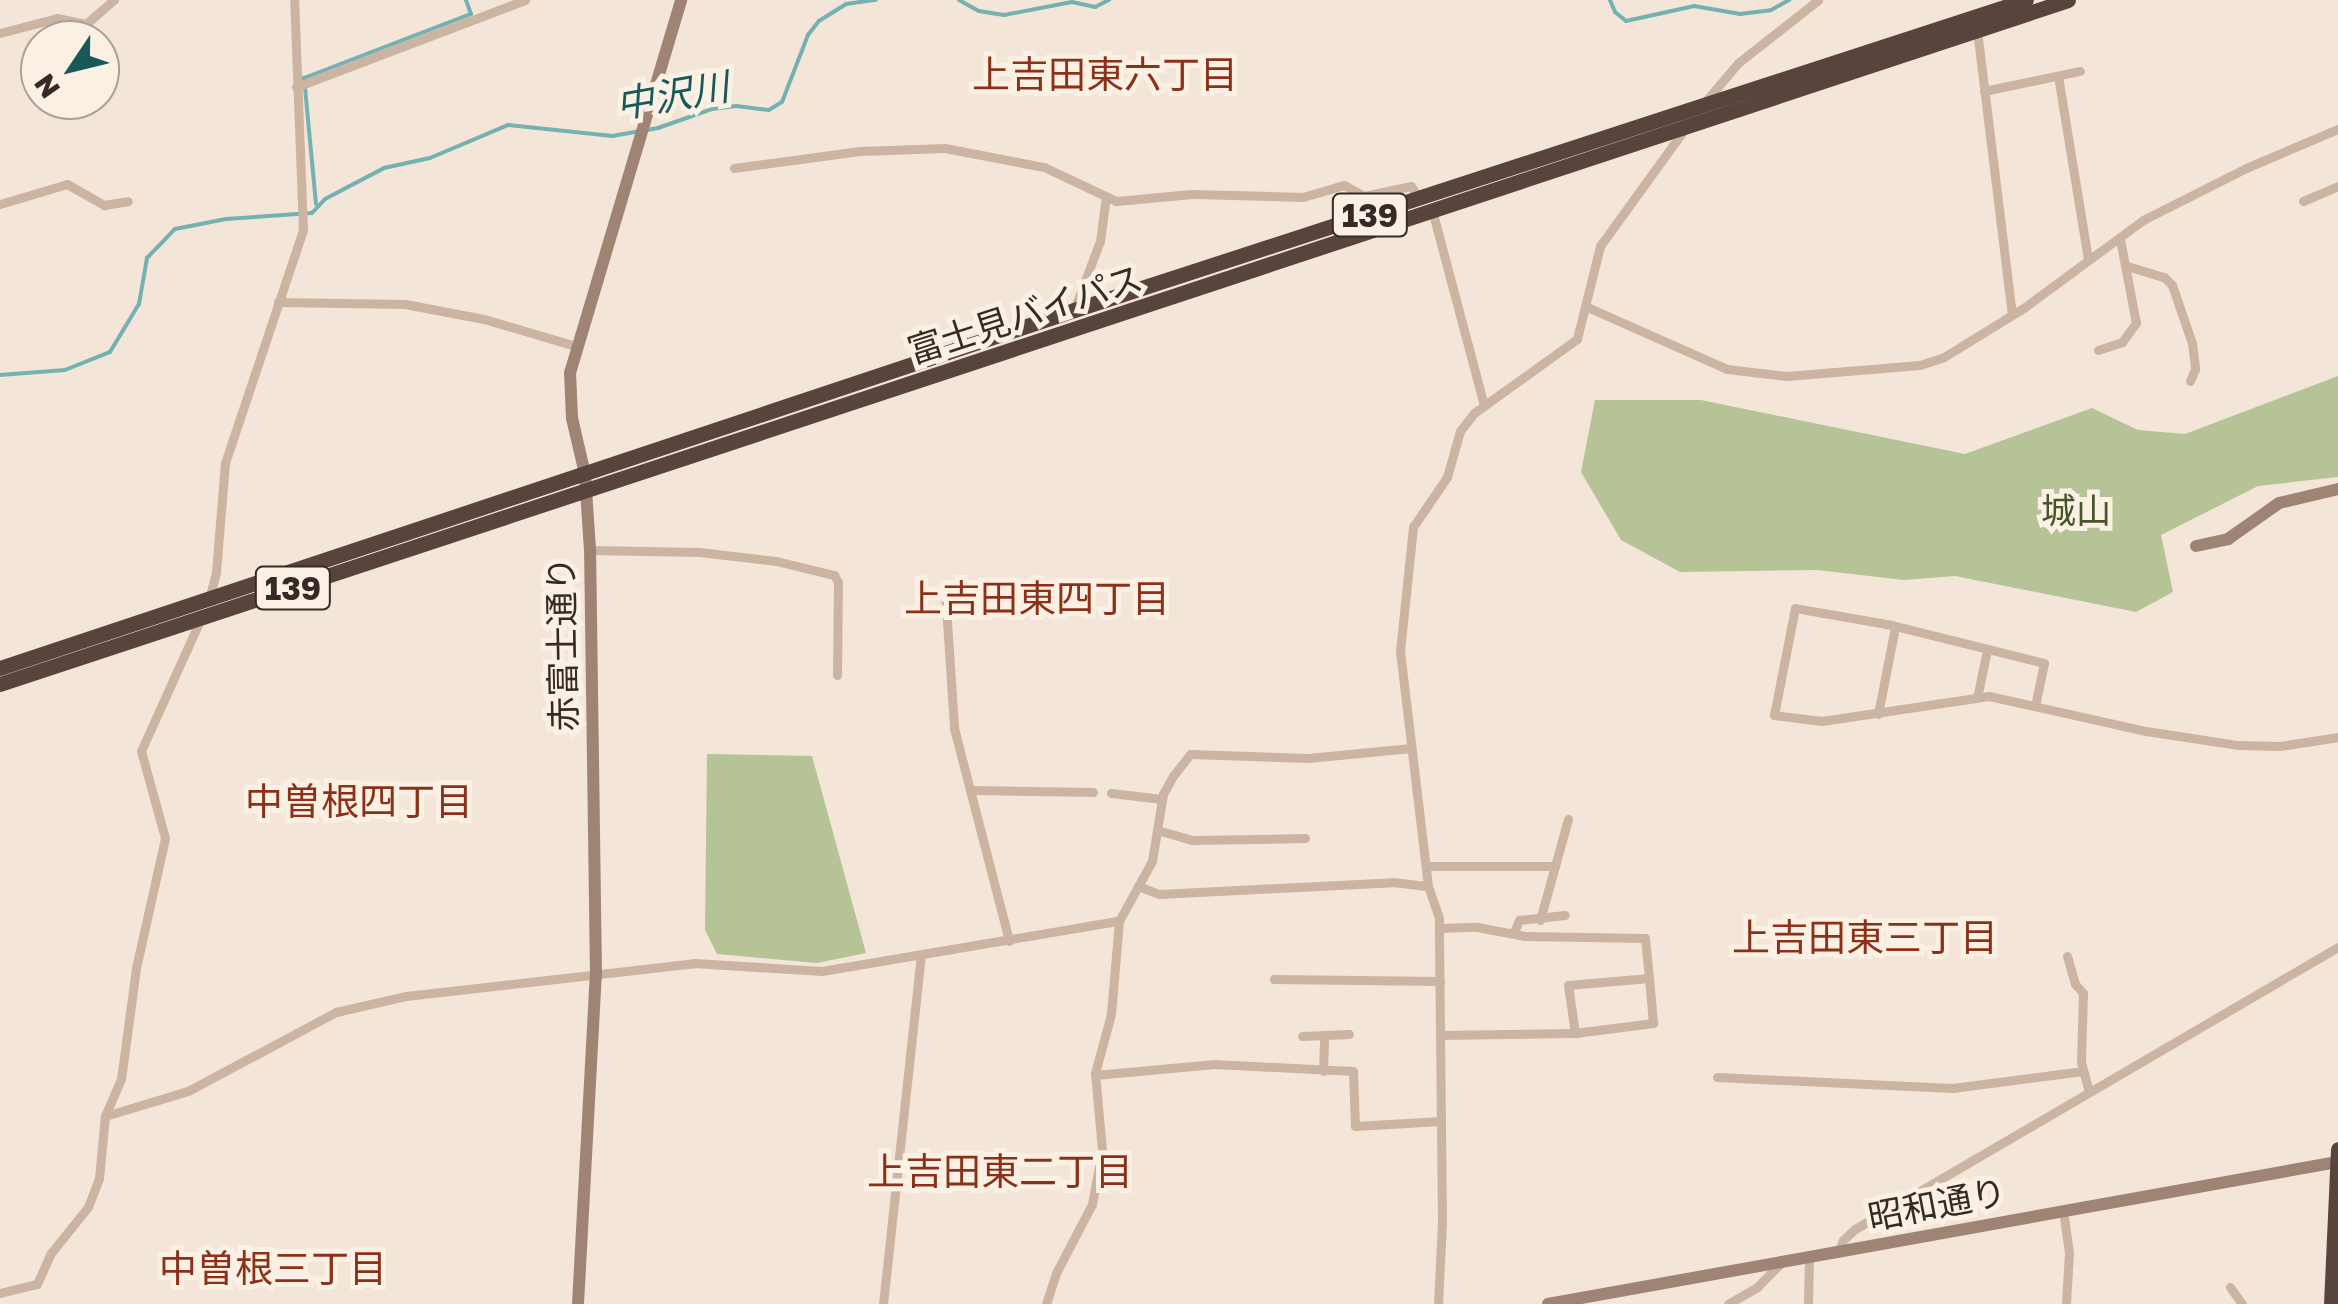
<!DOCTYPE html>
<html>
<head>
<meta charset="utf-8">
<style>
  body { margin:0 }
  #map { position:relative; width:2338px; height:1304px; overflow:hidden; background:#f3e5d8; font-family:"Golos Text","Noto Sans JP",sans-serif }
  div>[style] { position:absolute }
  [style*='--x'] { left:calc(var(--x)*1px); top:calc(var(--y)*1px); width:calc(var(--w)*1px); rotate:calc(var(--a)*1deg) }
  .green>* { inset:0; background:#b5c397 }
  .stream>* { height:4px; margin:-2px; padding:0 2px; transform-origin:2px; border-radius:2px; background:#75b1b2 }
  .street>* { height:9px; margin:-4.5px; padding:0 4.5px; transform-origin:4.5px; border-radius:4.5px; background:#ccb4a3 }
  .secondary>* { height:12px; margin:-6px; padding:0 6px; transform-origin:6px; border-radius:6px; background:#9f8374 }
  .highway>* { height:15px; margin:-7.5px; padding:0 7.5px; transform-origin:7.5px; border-radius:7.5px; background:#58443c }
  span { translate:-50% -50%; white-space:nowrap; text-align:center; line-height:1.15; -webkit-text-stroke:10px #faf0e4; paint-order:stroke }
  .shield-label span { padding:2px 8px; background:#faf0e4; border:2px solid; border-radius:8px; -webkit-text-stroke-width:0 }
  .shield-label { font-size:32px; color:#362a26; font-weight:700 }
  .street-label { font-size:35px; color:#362a26 }
  .park-label { font-size:35px; color:#475628 }
  .neighbourhood-label { font-size:38px; color:#8b3119 }
  .water-label { font-size:38px; color:#18585a; font-style:italic }
  .north { position:absolute; left:20px; top:20px; width:100px; height:100px; box-sizing:border-box; background:#faf0e4; border:2px solid #aca198; border-radius:50%; rotate:235deg; font-size:28px; font-weight:700; line-height:40px; text-align:center; color:#362a26 }
  .north::after { content:''; display:block; margin:auto; width:35px; height:45px; background:#18585a; clip-path:polygon(50% 0,100% 100%,50% 72%,0 100%) }
</style>
</head>
<body>
<div id="map">
  <div class="green">
    <i style="clip-path:polygon(2338px 376px,2338px 477px,2258px 486px,2161px 535px,2173px 592px,2136px 612px,1955px 576px,1904px 580px,1817px 570px,1680px 572px,1621px 540px,1581px 472px,1595px 400px,1701px 400px,1965px 454px,2092px 408px,2138px 430px,2185px 434px)"></i>
    <i style="clip-path:polygon(707px 754px,812px 756px,866px 953px,817px 963px,717px 954px,705px 930px)"></i>
  </div>
  <div class="stream">
    <i style="--x:959;--y:0;--w:23;--a:29"></i>
    <i style="--x:979;--y:11;--w:25;--a:9"></i>
    <i style="--x:1004;--y:15;--w:69;--a:-10.8"></i>
    <i style="--x:1072;--y:2;--w:24;--a:12"></i>
    <i style="--x:1095;--y:7;--w:16;--a:-27"></i>
    <i style="--x:1610;--y:0;--w:13;--a:67"></i>
    <i style="--x:1615;--y:12;--w:14;--a:39"></i>
    <i style="--x:1626;--y:21;--w:70;--a:-12.4"></i>
    <i style="--x:1694;--y:6;--w:47;--a:9.9"></i>
    <i style="--x:1740;--y:14;--w:31;--a:-7"></i>
    <i style="--x:1771;--y:10;--w:21;--a:-29"></i>
    <i style="--x:316;--y:204;--w:127;--a:-95.4"></i>
    <i style="--x:304;--y:78;--w:179;--a:-21"></i>
    <i style="--x:471;--y:14;--w:15;--a:-110"></i>
    <i style="--x:0;--y:375;--w:65;--a:-4.4"></i>
    <i style="--x:65;--y:370;--w:48;--a:-21.8"></i>
    <i style="--x:110;--y:352;--w:56;--a:-58.9"></i>
    <i style="--x:139;--y:304;--w:47;--a:-80.1"></i>
    <i style="--x:147;--y:258;--w:40;--a:-46"></i>
    <i style="--x:175;--y:229;--w:52;--a:-11.1"></i>
    <i style="--x:226;--y:219;--w:86;--a:-4"></i>
    <i style="--x:312;--y:213;--w:19;--a:-47"></i>
    <i style="--x:325;--y:199;--w:67;--a:-27.7"></i>
    <i style="--x:384;--y:168;--w:47;--a:-12.3"></i>
    <i style="--x:430;--y:158;--w:85;--a:-22.9"></i>
    <i style="--x:508;--y:125;--w:105;--a:6"></i>
    <i style="--x:612;--y:136;--w:47;--a:-9.9"></i>
    <i style="--x:658;--y:128;--w:57;--a:-19.4"></i>
    <i style="--x:712;--y:109;--w:24;--a:-7"></i>
    <i style="--x:736;--y:106;--w:33;--a:7"></i>
    <i style="--x:769;--y:110;--w:15;--a:-32"></i>
    <i style="--x:782;--y:102;--w:72;--a:-68.8"></i>
    <i style="--x:808;--y:35;--w:18;--a:-52"></i>
    <i style="--x:819;--y:21;--w:32;--a:-32"></i>
    <i style="--x:846;--y:4;--w:30;--a:-8"></i>
  </div>
  <div class="street">
    <i style="--x:1977;--y:30;--w:286;--a:83"></i>
    <i style="--x:0;--y:33;--w:59;--a:-14.7"></i>
    <i style="--x:57;--y:18;--w:30;--a:12"></i>
    <i style="--x:86;--y:24;--w:37;--a:-41"></i>
    <i style="--x:2058;--y:76;--w:186;--a:80.7"></i>
    <i style="--x:296;--y:87;--w:245;--a:-20.8"></i>
    <i style="--x:1984;--y:91;--w:98;--a:-11.8"></i>
    <i style="--x:1705;--y:102;--w:51;--a:-49.8"></i>
    <i style="--x:1738;--y:63;--w:102;--a:-38.2"></i>
    <i style="--x:734;--y:168;--w:127;--a:-7.7"></i>
    <i style="--x:860;--y:151;--w:85;--a:-2"></i>
    <i style="--x:945;--y:148;--w:101;--a:10.9"></i>
    <i style="--x:1044;--y:167;--w:80;--a:25.3"></i>
    <i style="--x:1116;--y:201;--w:76;--a:-5.3"></i>
    <i style="--x:1192;--y:194;--w:111;--a:1.5"></i>
    <i style="--x:1303;--y:197;--w:43;--a:-16.3"></i>
    <i style="--x:1344;--y:185;--w:23;--a:29"></i>
    <i style="--x:1364;--y:196;--w:48;--a:-12"></i>
    <i style="--x:1411;--y:186;--w:15;--a:58"></i>
    <i style="--x:2303;--y:201;--w:38;--a:-23"></i>
    <i style="--x:0;--y:204;--w:70;--a:-16.6"></i>
    <i style="--x:67;--y:184;--w:43;--a:29.6"></i>
    <i style="--x:104;--y:205;--w:24;--a:-9"></i>
    <i style="--x:1432;--y:210;--w:202;--a:75.1"></i>
    <i style="--x:2127;--y:266;--w:39;--a:17"></i>
    <i style="--x:2164;--y:277;--w:11;--a:45"></i>
    <i style="--x:2172;--y:285;--w:61;--a:71"></i>
    <i style="--x:2192;--y:343;--w:26;--a:83"></i>
    <i style="--x:2195;--y:369;--w:13;--a:113"></i>
    <i style="--x:278;--y:302;--w:127;--a:0.9"></i>
    <i style="--x:405;--y:304;--w:80;--a:10.8"></i>
    <i style="--x:484;--y:319;--w:96;--a:16.4"></i>
    <i style="--x:1585;--y:306;--w:155;--a:23.9"></i>
    <i style="--x:1727;--y:369;--w:60;--a:6.7"></i>
    <i style="--x:1787;--y:376;--w:133;--a:-4.7"></i>
    <i style="--x:1920;--y:365;--w:25;--a:-18"></i>
    <i style="--x:1944;--y:357;--w:95;--a:-31.7"></i>
    <i style="--x:2025;--y:307;--w:147;--a:-36.4"></i>
    <i style="--x:2143;--y:220;--w:115;--a:-26.8"></i>
    <i style="--x:2246;--y:168;--w:100;--a:-23"></i>
    <i style="--x:1074;--y:310;--w:74;--a:-69.4"></i>
    <i style="--x:1100;--y:241;--w:45;--a:-82.4"></i>
    <i style="--x:2098;--y:350;--w:25;--a:-18"></i>
    <i style="--x:2122;--y:342;--w:24;--a:-54"></i>
    <i style="--x:2136;--y:323;--w:86;--a:-100.8"></i>
    <i style="--x:590;--y:550;--w:109;--a:1.1"></i>
    <i style="--x:699;--y:552;--w:78;--a:6.7"></i>
    <i style="--x:776;--y:561;--w:60;--a:13.6"></i>
    <i style="--x:834;--y:575;--w:8;--a:60"></i>
    <i style="--x:838;--y:582;--w:93;--a:90.6"></i>
    <i style="--x:945;--y:591;--w:137;--a:86.2"></i>
    <i style="--x:954;--y:728;--w:220;--a:75.5"></i>
    <i style="--x:209;--y:599;--w:28;--a:-75"></i>
    <i style="--x:216;--y:572;--w:109;--a:-85.3"></i>
    <i style="--x:225;--y:463;--w:246;--a:-71.5"></i>
    <i style="--x:303;--y:230;--w:230;--a:-92.2"></i>
    <i style="--x:1977;--y:698;--w:49;--a:-78.2"></i>
    <i style="--x:2035;--y:706;--w:44;--a:-78.2"></i>
    <i style="--x:2044;--y:663;--w:157;--a:-166"></i>
    <i style="--x:1892;--y:625;--w:98;--a:-170.1"></i>
    <i style="--x:1795;--y:608;--w:109;--a:101.1"></i>
    <i style="--x:1774;--y:715;--w:48;--a:7.1"></i>
    <i style="--x:1822;--y:721;--w:169;--a:-8.5"></i>
    <i style="--x:1989;--y:696;--w:161;--a:12.6"></i>
    <i style="--x:2146;--y:731;--w:92;--a:8.7"></i>
    <i style="--x:2237;--y:745;--w:43;--a:1.3"></i>
    <i style="--x:2280;--y:746;--w:59;--a:-8.8"></i>
    <i style="--x:1878;--y:714;--w:89;--a:-78.9"></i>
    <i style="--x:973;--y:790;--w:120;--a:1"></i>
    <i style="--x:1111;--y:793;--w:51;--a:6.7"></i>
    <i style="--x:1157;--y:830;--w:37;--a:16"></i>
    <i style="--x:1193;--y:840;--w:112;--a:-1"></i>
    <i style="--x:1426;--y:866;--w:129;--a:0"></i>
    <i style="--x:1138;--y:886;--w:22;--a:21"></i>
    <i style="--x:1159;--y:894;--w:234;--a:-2.9"></i>
    <i style="--x:1393;--y:882;--w:35;--a:7"></i>
    <i style="--x:1540;--y:920;--w:105;--a:-74.5"></i>
    <i style="--x:1439;--y:928;--w:38;--a:-2"></i>
    <i style="--x:1477;--y:927;--w:49;--a:10.6"></i>
    <i style="--x:1525;--y:936;--w:120;--a:1"></i>
    <i style="--x:1645;--y:938;--w:40;--a:84.3"></i>
    <i style="--x:1514;--y:932;--w:13;--a:-67"></i>
    <i style="--x:1519;--y:920;--w:46;--a:-6.2"></i>
    <i style="--x:2067;--y:956;--w:29;--a:74"></i>
    <i style="--x:2075;--y:984;--w:12;--a:48"></i>
    <i style="--x:2083;--y:993;--w:69;--a:91.7"></i>
    <i style="--x:2081;--y:1062;--w:30;--a:75"></i>
    <i style="--x:1274;--y:979;--w:166;--a:0.7"></i>
    <i style="--x:1440;--y:1035;--w:135;--a:-0.8"></i>
    <i style="--x:1575;--y:1033;--w:79;--a:-7.3"></i>
    <i style="--x:1653;--y:1023;--w:45;--a:-95.1"></i>
    <i style="--x:1649;--y:978;--w:81;--a:175.1"></i>
    <i style="--x:1568;--y:985;--w:49;--a:81.7"></i>
    <i style="--x:1302;--y:1036;--w:47;--a:-2.4"></i>
    <i style="--x:1323;--y:1071;--w:34;--a:-88"></i>
    <i style="--x:1095;--y:1075;--w:120;--a:-5.3"></i>
    <i style="--x:1214;--y:1064;--w:139;--a:2.9"></i>
    <i style="--x:1353;--y:1071;--w:55;--a:87.9"></i>
    <i style="--x:1355;--y:1126;--w:86;--a:-3.3"></i>
    <i style="--x:1717;--y:1077;--w:235;--a:2.7"></i>
    <i style="--x:1952;--y:1088;--w:132;--a:-7.4"></i>
    <i style="--x:105;--y:1116;--w:87;--a:-16.8"></i>
    <i style="--x:188;--y:1091;--w:168;--a:-28.1"></i>
    <i style="--x:336;--y:1012;--w:72;--a:-12.9"></i>
    <i style="--x:406;--y:996;--w:290;--a:-6.5"></i>
    <i style="--x:694;--y:963;--w:128;--a:3.6"></i>
    <i style="--x:822;--y:971;--w:301;--a:-9.6"></i>
    <i style="--x:2063;--y:1210;--w:43;--a:82.1"></i>
    <i style="--x:2069;--y:1253;--w:51;--a:93.4"></i>
    <i style="--x:1838;--y:1253;--w:14;--a:-69"></i>
    <i style="--x:1843;--y:1240;--w:16;--a:-43"></i>
    <i style="--x:1855;--y:1229;--w:559;--a:-30.28"></i>
    <i style="--x:2230;--y:1287;--w:21;--a:55"></i>
    <i style="--x:0;--y:1293;--w:38;--a:-14"></i>
    <i style="--x:37;--y:1284;--w:34;--a:-66"></i>
    <i style="--x:51;--y:1253;--w:59;--a:-51.2"></i>
    <i style="--x:88;--y:1207;--w:31;--a:-69"></i>
    <i style="--x:99;--y:1178;--w:62;--a:-84.5"></i>
    <i style="--x:105;--y:1116;--w:40;--a:-66.6"></i>
    <i style="--x:121;--y:1079;--w:112;--a:-82.3"></i>
    <i style="--x:136;--y:968;--w:133;--a:-77.4"></i>
    <i style="--x:165;--y:838;--w:90;--a:-105.4"></i>
    <i style="--x:141;--y:751;--w:146;--a:-65.7"></i>
    <i style="--x:883;--y:1304;--w:349;--a:-83.8"></i>
    <i style="--x:1046;--y:1304;--w:33;--a:-72"></i>
    <i style="--x:1056;--y:1273;--w:78;--a:-62.4"></i>
    <i style="--x:1092;--y:1204;--w:55;--a:-79.5"></i>
    <i style="--x:1102;--y:1150;--w:77;--a:-95.2"></i>
    <i style="--x:1095;--y:1073;--w:61;--a:-74.8"></i>
    <i style="--x:1111;--y:1014;--w:93;--a:-85.1"></i>
    <i style="--x:1119;--y:921;--w:68;--a:-61.2"></i>
    <i style="--x:1152;--y:861;--w:68;--a:-80.7"></i>
    <i style="--x:1163;--y:794;--w:21;--a:-61"></i>
    <i style="--x:1173;--y:776;--w:28;--a:-52"></i>
    <i style="--x:1190;--y:754;--w:118;--a:1.9"></i>
    <i style="--x:1308;--y:758;--w:104;--a:-5.5"></i>
    <i style="--x:1438;--y:1304;--w:81;--a:-87.2"></i>
    <i style="--x:1442;--y:1223;--w:305;--a:-90.6"></i>
    <i style="--x:1439;--y:918;--w:34;--a:-109"></i>
    <i style="--x:1428;--y:886;--w:237;--a:-96.8"></i>
    <i style="--x:1400;--y:651;--w:125;--a:-84"></i>
    <i style="--x:1413;--y:527;--w:60;--a:-55.8"></i>
    <i style="--x:1447;--y:477;--w:48;--a:-74.2"></i>
    <i style="--x:1460;--y:431;--w:23;--a:-52"></i>
    <i style="--x:1474;--y:413;--w:127;--a:-35.7"></i>
    <i style="--x:1577;--y:339;--w:96;--a:-76.1"></i>
    <i style="--x:1600;--y:246;--w:143;--a:-54.1"></i>
    <i style="--x:1728;--y:1304;--w:34;--a:-30"></i>
    <i style="--x:1757;--y:1287;--w:35;--a:-45"></i>
    <i style="--x:1808;--y:1304;--w:47;--a:-88.8"></i>
  </div>
  <div class="secondary">
    <i style="--x:2196;--y:546;--w:33;--a:-12"></i>
    <i style="--x:2228;--y:539;--w:62;--a:-35.2"></i>
    <i style="--x:2279;--y:503;--w:61;--a:-13.3"></i>
    <i style="--x:578;--y:1304;--w:329;--a:-86.9"></i>
    <i style="--x:596;--y:975;--w:425;--a:-90.8"></i>
    <i style="--x:590;--y:550;--w:76;--a:-93.8"></i>
    <i style="--x:585;--y:474;--w:57;--a:-103.1"></i>
    <i style="--x:572;--y:418;--w:45;--a:-92.5"></i>
    <i style="--x:570;--y:373;--w:389;--a:-73.4"></i>
    <i style="--x:1548;--y:1304;--w:802;--a:-10.2"></i>
  </div>
  <div class="highway">
    <i style="--x:0;--y:668;--w:1132;--a:-18.43"></i>
    <i style="--x:1074;--y:310;--w:1001;--a:-18.04"></i>
    <i style="--x:0;--y:684;--w:2178;--a:-18.3"></i>
    <i style="--x:2331;--y:1304;--w:155;--a:-87.4"></i>
  </div>
  <div class="shield-label">
    <span style="left:1370px;top:215px">139</span>
    <span style="left:293px;top:588px">139</span>
  </div>
  <div class="street-label">
    <span style="left:1025px;top:314px;rotate:-18deg">富士見バイパス</span>
    <span style="left:562px;top:644px;rotate:-91deg">赤富士通り</span>
    <span style="left:1937px;top:1204px;rotate:-11deg">昭和通り</span>
  </div>
  <div class="park-label">
    <span style="left:2076px;top:510px">城山</span>
  </div>
  <div class="neighbourhood-label">
    <span style="left:1105px;top:74px">上吉田東六丁目</span>
    <span style="left:1037px;top:598px">上吉田東四丁目</span>
    <span style="left:359px;top:801px">中曽根四丁目</span>
    <span style="left:1865px;top:937px">上吉田東三丁目</span>
    <span style="left:1000px;top:1171px">上吉田東二丁目</span>
    <span style="left:273px;top:1268px">中曽根三丁目</span>
  </div>
  <div class="water-label">
    <span style="left:672px;top:95px;rotate:-10deg">中沢川</span>
  </div>
  <div class="north">N</div>
</div>
</body>
</html>
